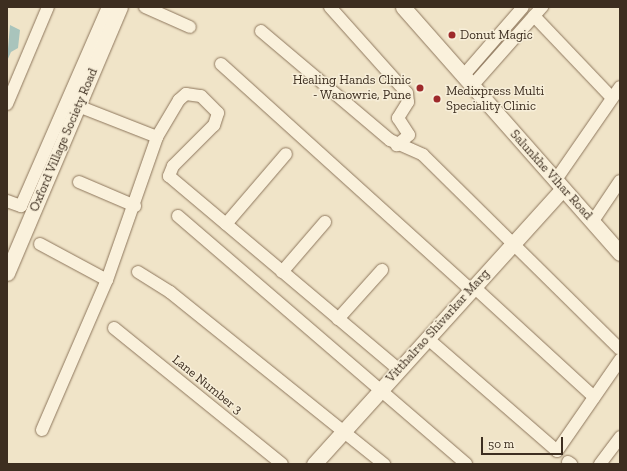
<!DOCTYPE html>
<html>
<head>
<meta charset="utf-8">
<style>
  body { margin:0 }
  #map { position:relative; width:627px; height:471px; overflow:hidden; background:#f0e4c8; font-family:"Zilla Slab",serif }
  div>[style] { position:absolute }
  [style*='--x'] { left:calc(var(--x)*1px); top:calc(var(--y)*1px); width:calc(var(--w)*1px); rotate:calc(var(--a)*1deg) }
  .water>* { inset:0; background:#a9c4bc }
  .roads { filter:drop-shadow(0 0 1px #8d765c) drop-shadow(0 0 1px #8d765c) }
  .minor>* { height:12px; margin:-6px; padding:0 6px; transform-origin:6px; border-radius:6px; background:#faf1dc }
  .tertiary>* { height:15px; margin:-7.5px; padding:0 7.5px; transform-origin:7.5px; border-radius:7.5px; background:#faf1dc }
  .dots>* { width:11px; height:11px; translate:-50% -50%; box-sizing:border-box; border:2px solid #f7eed8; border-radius:50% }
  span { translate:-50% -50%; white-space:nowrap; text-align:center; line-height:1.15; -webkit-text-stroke:3px #f7eed8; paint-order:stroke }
  .poi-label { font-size:13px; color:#3d2e20 }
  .left { translate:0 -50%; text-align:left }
  .right { translate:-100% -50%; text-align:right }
  .street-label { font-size:13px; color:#3d2e20 }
  .frame { position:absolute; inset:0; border:8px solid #3d2e20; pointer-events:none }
  .scale { position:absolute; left:481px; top:437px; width:82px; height:18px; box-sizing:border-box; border:2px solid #3d2e20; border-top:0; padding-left:5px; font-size:12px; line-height:14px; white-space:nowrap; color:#3d2e20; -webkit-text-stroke:3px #f7eed8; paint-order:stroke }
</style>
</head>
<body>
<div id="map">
  <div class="water">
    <i style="clip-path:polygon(10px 25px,20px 30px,18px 48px,11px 52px,7px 61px)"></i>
  </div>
  <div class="roads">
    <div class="minor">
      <i style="--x:145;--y:7;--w:49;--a:24"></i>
      <i style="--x:330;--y:7;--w:115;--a:48.2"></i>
      <i style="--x:407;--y:93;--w:9;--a:84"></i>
      <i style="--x:408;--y:102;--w:19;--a:122"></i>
      <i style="--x:398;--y:118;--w:20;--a:57"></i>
      <i style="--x:409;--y:135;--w:16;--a:140"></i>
      <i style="--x:534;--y:16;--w:113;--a:46.4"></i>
      <i style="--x:261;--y:31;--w:169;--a:40.2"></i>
      <i style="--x:390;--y:140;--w:36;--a:24"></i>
      <i style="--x:423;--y:155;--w:276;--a:44.6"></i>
      <i style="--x:221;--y:64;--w:337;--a:42.1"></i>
      <i style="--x:463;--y:76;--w:91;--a:-49"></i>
      <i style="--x:472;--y:86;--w:106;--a:-48.5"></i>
      <i style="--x:7;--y:104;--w:105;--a:-67.1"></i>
      <i style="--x:78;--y:106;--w:85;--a:21.4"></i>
      <i style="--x:555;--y:181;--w:114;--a:-55.3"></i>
      <i style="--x:79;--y:182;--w:61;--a:23.2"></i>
      <i style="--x:7;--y:201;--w:15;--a:20"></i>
      <i style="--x:21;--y:206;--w:217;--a:-66.4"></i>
      <i style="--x:178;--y:216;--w:380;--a:40.7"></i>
      <i style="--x:593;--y:221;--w:48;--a:-56"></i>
      <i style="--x:226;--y:224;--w:92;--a:-49.4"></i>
      <i style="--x:40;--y:244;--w:76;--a:28.2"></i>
      <i style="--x:107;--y:280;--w:151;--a:-70.7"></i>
      <i style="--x:157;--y:137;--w:43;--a:-59.3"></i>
      <i style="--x:179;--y:100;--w:9;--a:-41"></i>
      <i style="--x:186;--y:94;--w:15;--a:8"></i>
      <i style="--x:201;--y:96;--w:24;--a:45"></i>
      <i style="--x:218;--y:113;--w:13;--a:108"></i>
      <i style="--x:214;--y:125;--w:58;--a:135"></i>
      <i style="--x:173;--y:166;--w:11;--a:112"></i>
      <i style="--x:169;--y:176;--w:299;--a:40.1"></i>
      <i style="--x:138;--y:272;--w:38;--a:32"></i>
      <i style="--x:170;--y:292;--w:275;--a:38.8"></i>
      <i style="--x:282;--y:272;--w:66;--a:-49.3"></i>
      <i style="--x:474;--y:287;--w:163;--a:42.5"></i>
      <i style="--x:338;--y:319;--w:66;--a:-48.1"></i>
      <i style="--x:114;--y:328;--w:216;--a:39"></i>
      <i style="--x:427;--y:338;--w:172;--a:41"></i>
      <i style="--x:557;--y:451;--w:111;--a:-55.3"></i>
      <i style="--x:42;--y:430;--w:163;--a:-66.6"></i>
      <i style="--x:568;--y:462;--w:4;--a:34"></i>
      <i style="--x:600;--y:464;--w:34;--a:-53"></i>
    </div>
    <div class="tertiary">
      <i style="--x:403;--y:7;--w:328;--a:48.6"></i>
      <i style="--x:7;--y:273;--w:289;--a:-67"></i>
      <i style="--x:314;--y:464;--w:370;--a:-47.9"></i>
    </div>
  </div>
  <div class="dots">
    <i style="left:452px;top:35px;background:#9e2a2b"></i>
    <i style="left:420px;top:88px;background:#9e2a2b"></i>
    <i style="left:437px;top:99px;background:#9e2a2b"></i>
  </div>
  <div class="poi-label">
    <span class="left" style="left:460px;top:35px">Donut Magic</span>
    <span class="right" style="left:411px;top:88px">Healing Hands Clinic<br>- Wanowrie, Pune</span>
    <span class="left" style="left:446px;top:99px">Medixpress Multi<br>Speciality Clinic</span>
  </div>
  <div class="street-label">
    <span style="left:64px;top:140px;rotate:-67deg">Oxford Village Society Road</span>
    <span style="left:551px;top:175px;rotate:48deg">Salunkhe Vihar Road</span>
    <span style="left:438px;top:326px;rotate:-48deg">Vitthalrao Shivarkar Marg</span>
    <span style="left:207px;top:385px;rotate:39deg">Lane Number 3</span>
  </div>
  <div class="frame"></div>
  <div class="scale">50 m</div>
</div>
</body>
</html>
